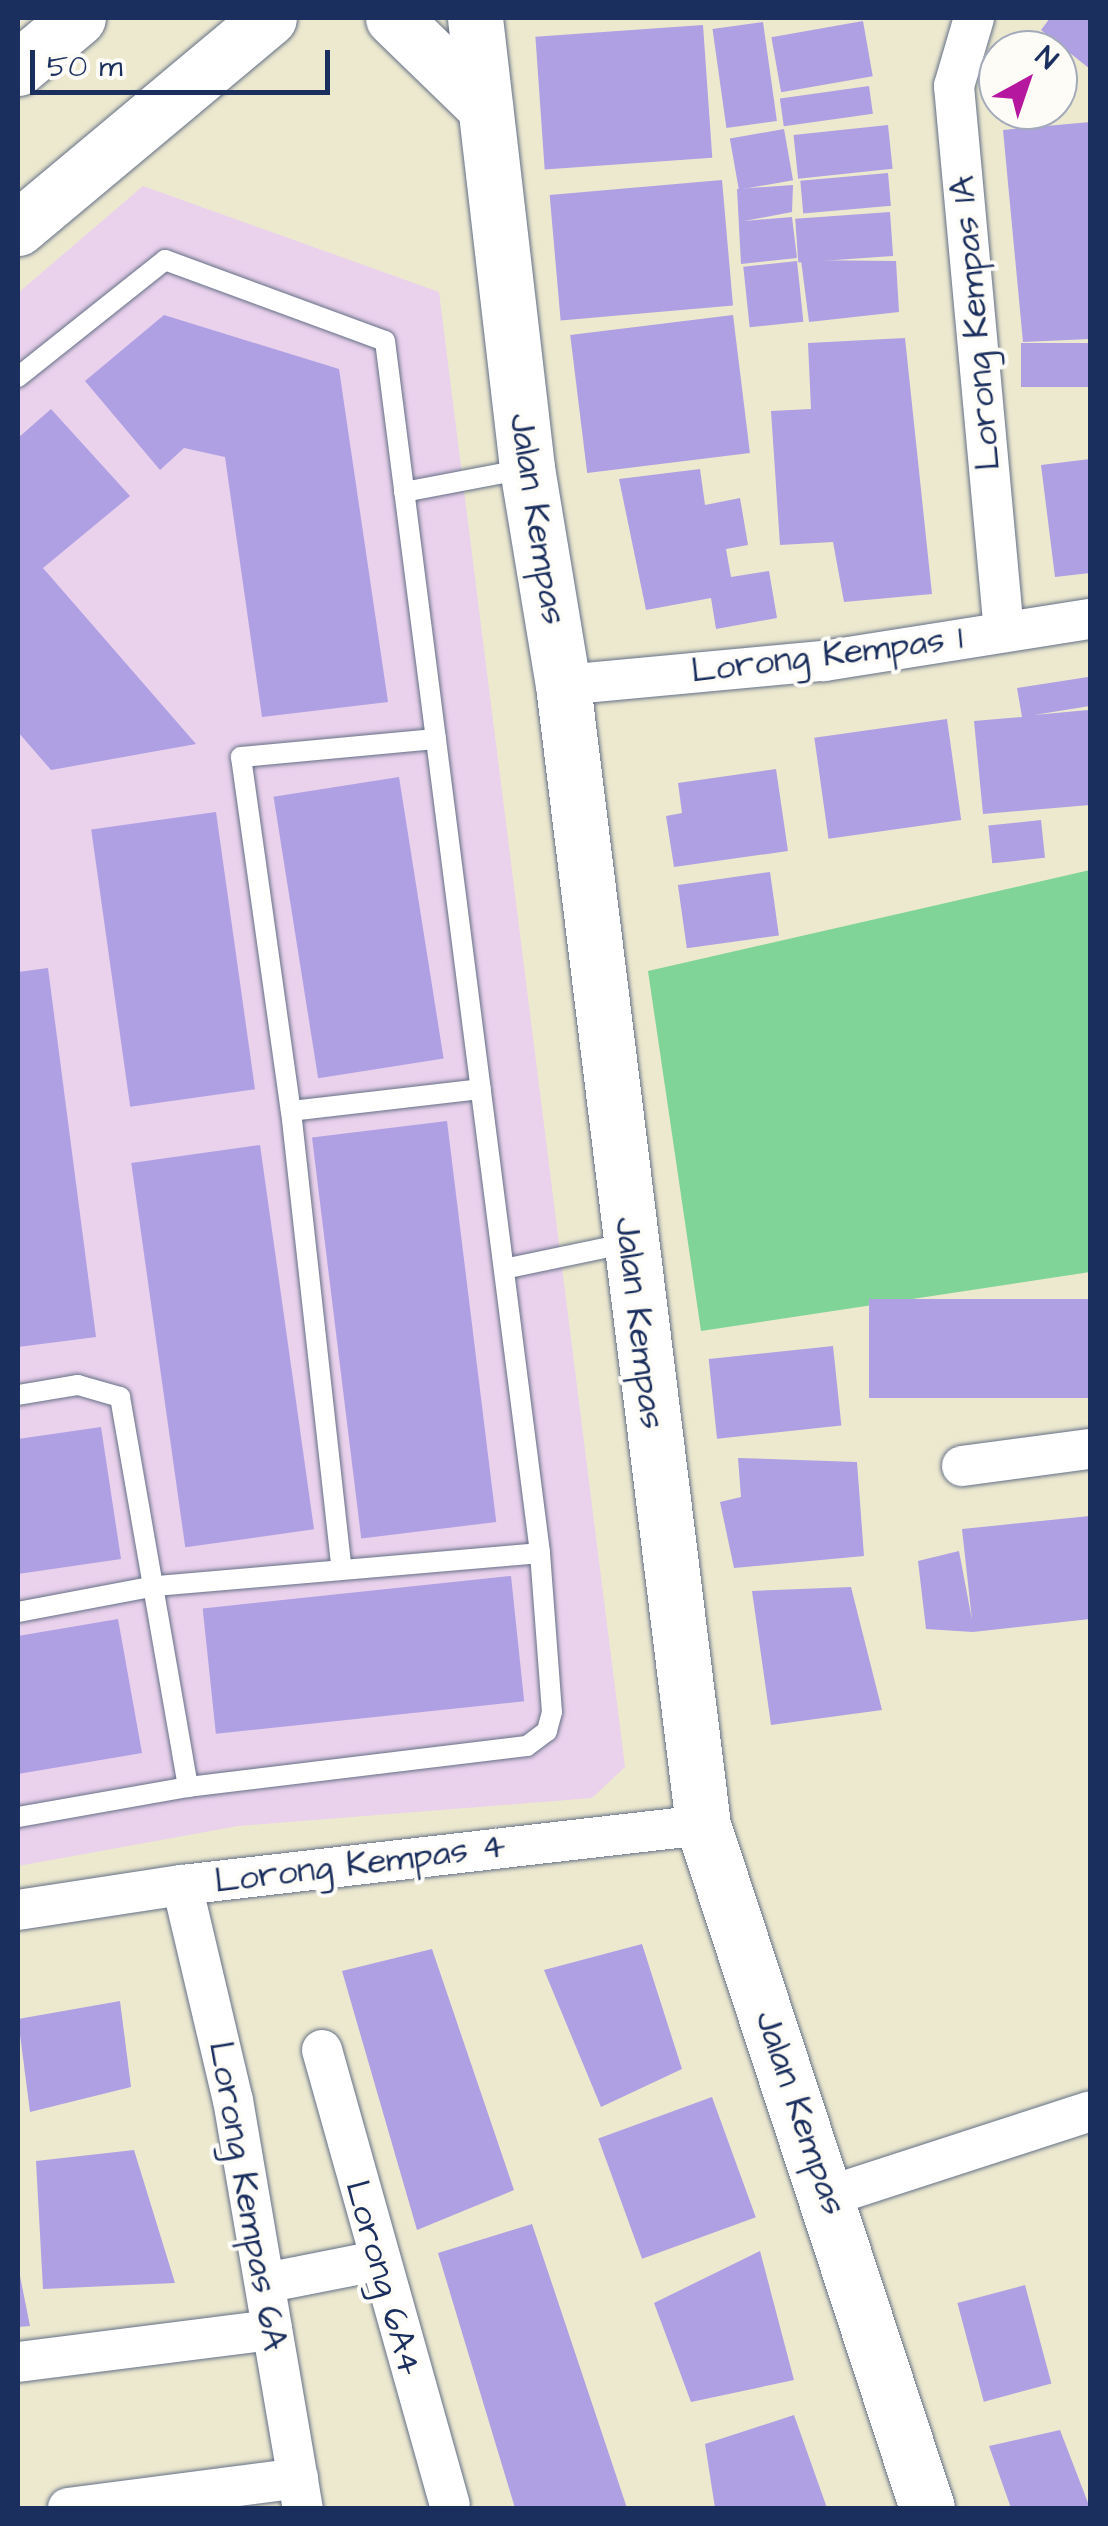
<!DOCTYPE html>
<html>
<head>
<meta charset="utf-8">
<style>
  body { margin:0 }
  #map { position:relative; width:1108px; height:2526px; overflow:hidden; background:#ede9cf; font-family:"Architects Daughter",sans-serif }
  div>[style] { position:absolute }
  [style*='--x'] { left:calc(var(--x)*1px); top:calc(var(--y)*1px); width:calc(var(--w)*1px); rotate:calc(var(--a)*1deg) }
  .built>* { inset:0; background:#ead1ec }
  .green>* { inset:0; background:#80d497 }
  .building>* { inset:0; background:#aea0e3; transform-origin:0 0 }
  .roads { filter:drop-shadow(0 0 2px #647086) drop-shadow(0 0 2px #647086) }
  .lane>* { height:20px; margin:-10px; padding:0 10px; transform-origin:10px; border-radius:10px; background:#fff }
  .street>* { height:40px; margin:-20px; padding:0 20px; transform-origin:20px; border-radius:20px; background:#fff }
  .secondary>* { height:55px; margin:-27.5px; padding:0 27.5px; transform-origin:27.5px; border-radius:27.5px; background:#fff }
  .highway>* { height:55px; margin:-27.5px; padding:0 27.5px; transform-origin:27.5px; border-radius:27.5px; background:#fff }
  span { translate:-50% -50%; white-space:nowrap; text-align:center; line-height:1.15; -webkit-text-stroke:8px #fdfcf7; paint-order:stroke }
  .street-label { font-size:35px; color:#1b2f5e }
  .frame { position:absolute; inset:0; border:20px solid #1b2f5e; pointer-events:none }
  .north { position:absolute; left:978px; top:30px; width:100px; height:100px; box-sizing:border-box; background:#fdfcf7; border:2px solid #a3aaba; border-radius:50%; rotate:40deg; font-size:28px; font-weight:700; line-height:40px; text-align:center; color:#1b2f5e }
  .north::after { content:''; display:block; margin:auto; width:35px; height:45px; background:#b5179e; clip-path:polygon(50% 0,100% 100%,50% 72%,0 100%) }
  .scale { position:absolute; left:30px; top:50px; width:300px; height:45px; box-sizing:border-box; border:5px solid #1b2f5e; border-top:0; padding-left:12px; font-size:30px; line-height:35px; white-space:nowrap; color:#1b2f5e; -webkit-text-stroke:8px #fdfcf7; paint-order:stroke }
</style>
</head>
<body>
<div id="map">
  <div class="built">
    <i style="clip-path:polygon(143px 186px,439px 292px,625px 1767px,592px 1798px,238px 1826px,18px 1866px,18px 293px)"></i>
  </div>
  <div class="green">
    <i style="clip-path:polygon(1090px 870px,1090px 1272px,701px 1331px,648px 971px)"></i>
  </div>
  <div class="building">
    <i style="clip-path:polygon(1050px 18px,1090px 18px,1090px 69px,1041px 30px)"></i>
    <i style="left:863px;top:21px;width:56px;height:93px;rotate:80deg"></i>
    <i style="left:763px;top:22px;width:100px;height:51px;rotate:82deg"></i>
    <i style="left:703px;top:25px;width:133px;height:168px;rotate:86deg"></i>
    <i style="left:869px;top:86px;width:28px;height:90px;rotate:82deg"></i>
    <i style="clip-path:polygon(1090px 122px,1090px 339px,1023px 342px,1003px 130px)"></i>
    <i style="left:888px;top:125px;width:44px;height:95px;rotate:84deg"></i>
    <i style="left:784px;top:129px;width:52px;height:55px;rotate:80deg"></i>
    <i style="left:888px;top:173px;width:33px;height:88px;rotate:85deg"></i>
    <i style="left:722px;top:180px;width:126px;height:173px;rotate:85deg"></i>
    <i style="clip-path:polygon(793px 185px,792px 212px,744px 221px,792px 217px,797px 258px,741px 264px,737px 189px)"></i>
    <i style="left:890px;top:212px;width:44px;height:95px;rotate:86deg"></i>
    <i style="clip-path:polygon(801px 260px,896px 261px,899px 312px,809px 322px)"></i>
    <i style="left:797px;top:261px;width:61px;height:54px;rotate:84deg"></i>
    <i style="clip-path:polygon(164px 315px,339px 369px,388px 702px,262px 717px,225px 457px,184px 448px,160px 470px,85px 381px)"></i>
    <i style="left:733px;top:315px;width:139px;height:164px;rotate:83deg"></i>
    <i style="clip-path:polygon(905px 338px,932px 594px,844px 602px,833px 542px,780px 545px,771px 411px,811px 409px,808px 343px)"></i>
    <i style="left:1090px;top:343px;width:44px;height:69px;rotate:90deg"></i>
    <i style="clip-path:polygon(51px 409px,130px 496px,43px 568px,196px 744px,51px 770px,18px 732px,18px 438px)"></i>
    <i style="clip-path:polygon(1090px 459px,1090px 573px,1055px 577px,1041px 465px)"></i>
    <i style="clip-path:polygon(700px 469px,705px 505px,740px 498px,748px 545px,726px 549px,731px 577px,769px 571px,777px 618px,716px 629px,711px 598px,646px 610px,619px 479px)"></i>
    <i style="clip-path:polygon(1088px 677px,1090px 706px,1034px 715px,1088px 710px,1090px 805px,983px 814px,974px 721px,1022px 717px,1017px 688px)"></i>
    <i style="left:947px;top:719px;width:102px;height:134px;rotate:82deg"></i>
    <i style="clip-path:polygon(776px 769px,788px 851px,674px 867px,666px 816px,682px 813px,678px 783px)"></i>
    <i style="left:399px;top:777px;width:285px;height:127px;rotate:81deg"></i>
    <i style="left:216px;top:812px;width:280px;height:126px;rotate:82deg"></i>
    <i style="left:1041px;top:820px;width:38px;height:53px;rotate:84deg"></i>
    <i style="left:770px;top:872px;width:64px;height:93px;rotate:82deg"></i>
    <i style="clip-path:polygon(48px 968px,96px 1337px,18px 1347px,18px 972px)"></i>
    <i style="left:447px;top:1121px;width:404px;height:136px;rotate:83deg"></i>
    <i style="left:260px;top:1145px;width:388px;height:130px;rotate:82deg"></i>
    <i style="left:1090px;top:1299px;width:99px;height:221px;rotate:90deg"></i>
    <i style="left:833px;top:1346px;width:80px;height:125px;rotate:84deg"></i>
    <i style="clip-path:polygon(101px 1427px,121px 1559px,18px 1574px,18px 1439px)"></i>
    <i style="clip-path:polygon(738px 1458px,857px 1462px,864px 1556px,734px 1568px,720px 1502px,741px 1497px)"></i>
    <i style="clip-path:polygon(1090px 1516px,1090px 1619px,973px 1632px,926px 1629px,918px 1561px,959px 1551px,972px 1620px,962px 1529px)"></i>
    <i style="left:511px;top:1576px;width:126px;height:310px;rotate:84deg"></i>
    <i style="clip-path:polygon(851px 1587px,882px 1710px,771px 1725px,752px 1591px)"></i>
    <i style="clip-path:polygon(118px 1619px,142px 1753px,18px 1774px,18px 1636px)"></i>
    <i style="clip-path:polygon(642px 1944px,682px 2069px,601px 2107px,544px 1970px)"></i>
    <i style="clip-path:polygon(432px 1949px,514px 2190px,417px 2230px,342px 1971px)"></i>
    <i style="clip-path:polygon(120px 2001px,131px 2087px,30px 2112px,18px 2019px)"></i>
    <i style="left:712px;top:2097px;width:128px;height:121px;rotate:70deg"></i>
    <i style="clip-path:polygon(134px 2150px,175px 2283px,43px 2289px,36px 2161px)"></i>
    <i style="clip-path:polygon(532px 2224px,627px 2508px,515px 2508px,438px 2253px)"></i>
    <i style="clip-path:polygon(760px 2251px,794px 2380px,691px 2402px,654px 2303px)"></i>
    <i style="clip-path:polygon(18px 2271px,19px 2271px,30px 2326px,18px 2327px)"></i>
    <i style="left:1025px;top:2285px;width:102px;height:70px;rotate:75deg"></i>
    <i style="clip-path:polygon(794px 2415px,827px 2508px,715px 2508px,705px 2444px)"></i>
    <i style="clip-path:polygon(1060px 2430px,1090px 2508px,1011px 2508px,989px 2446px)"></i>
  </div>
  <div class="roads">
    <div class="lane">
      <i style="--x:18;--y:377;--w:188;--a:-38.5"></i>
      <i style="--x:165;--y:260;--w:234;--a:20.2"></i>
      <i style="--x:385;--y:341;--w:1222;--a:82.71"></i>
      <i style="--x:540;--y:1553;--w:159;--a:85.7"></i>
      <i style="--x:552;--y:1712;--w:20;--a:105"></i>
      <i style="--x:547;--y:1731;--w:25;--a:143"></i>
      <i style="--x:527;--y:1746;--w:341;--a:173.1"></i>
      <i style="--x:188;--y:1787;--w:173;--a:170"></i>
      <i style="--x:404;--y:492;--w:123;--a:-10.8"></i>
      <i style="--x:436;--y:739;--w:196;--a:174.7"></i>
      <i style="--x:241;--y:757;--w:358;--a:82"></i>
      <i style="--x:291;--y:1111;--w:191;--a:-6.6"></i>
      <i style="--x:291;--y:1111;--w:457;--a:83.7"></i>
      <i style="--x:504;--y:1269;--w:127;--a:-11.8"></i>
      <i style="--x:18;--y:1395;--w:61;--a:-9.5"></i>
      <i style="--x:78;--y:1385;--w:44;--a:15.9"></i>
      <i style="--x:120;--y:1397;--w:396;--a:80.1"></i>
      <i style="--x:18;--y:1612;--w:140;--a:-10.7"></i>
      <i style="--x:156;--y:1586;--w:385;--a:-4.9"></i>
    </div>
    <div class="street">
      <i style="--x:974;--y:18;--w:71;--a:106.4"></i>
      <i style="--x:954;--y:86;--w:548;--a:84.77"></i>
      <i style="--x:563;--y:685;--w:262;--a:-5.3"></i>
      <i style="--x:824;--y:661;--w:269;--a:-9"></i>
      <i style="--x:962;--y:1466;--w:129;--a:-7.6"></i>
      <i style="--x:182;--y:1885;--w:221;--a:76.7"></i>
      <i style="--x:233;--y:2100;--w:414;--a:80.3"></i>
      <i style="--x:18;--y:1910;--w:166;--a:-8.7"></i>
      <i style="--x:182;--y:1885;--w:524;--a:-6.57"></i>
      <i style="--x:322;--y:2050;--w:472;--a:74.3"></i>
      <i style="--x:829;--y:2196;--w:274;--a:-18"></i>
      <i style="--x:265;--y:2283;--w:113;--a:-11.2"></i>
      <i style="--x:18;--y:2362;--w:256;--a:-7.2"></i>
      <i style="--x:68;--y:2508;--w:232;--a:-7.4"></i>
    </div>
    <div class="secondary">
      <i style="--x:393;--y:18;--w:128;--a:44.1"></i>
      <i style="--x:475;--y:18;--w:453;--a:83.4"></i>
      <i style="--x:527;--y:468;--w:220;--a:80.6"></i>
      <i style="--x:563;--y:685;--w:1149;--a:83"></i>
      <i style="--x:703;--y:1825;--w:719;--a:71.84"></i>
    </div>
    <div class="highway">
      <i style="--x:18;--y:68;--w:78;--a:-39.8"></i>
      <i style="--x:18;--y:228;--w:327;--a:-39.9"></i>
    </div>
  </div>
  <div class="street-label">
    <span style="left:976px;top:323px;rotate:-95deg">Lorong Kempas 1A</span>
    <span style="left:537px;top:519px;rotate:81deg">Jalan Kempas</span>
    <span style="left:827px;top:655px;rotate:-7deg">Lorong Kempas 1</span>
    <span style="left:639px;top:1323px;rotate:83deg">Jalan Kempas</span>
    <span style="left:360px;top:1864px;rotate:-7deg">Lorong Kempas 4</span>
    <span style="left:800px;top:2113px;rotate:71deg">Jalan Kempas</span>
    <span style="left:247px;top:2196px;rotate:80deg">Lorong Kempas 6A</span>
    <span style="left:383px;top:2278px;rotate:74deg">Lorong 6A4</span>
  </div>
  <div class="frame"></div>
  <div class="north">N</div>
  <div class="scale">50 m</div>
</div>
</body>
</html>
